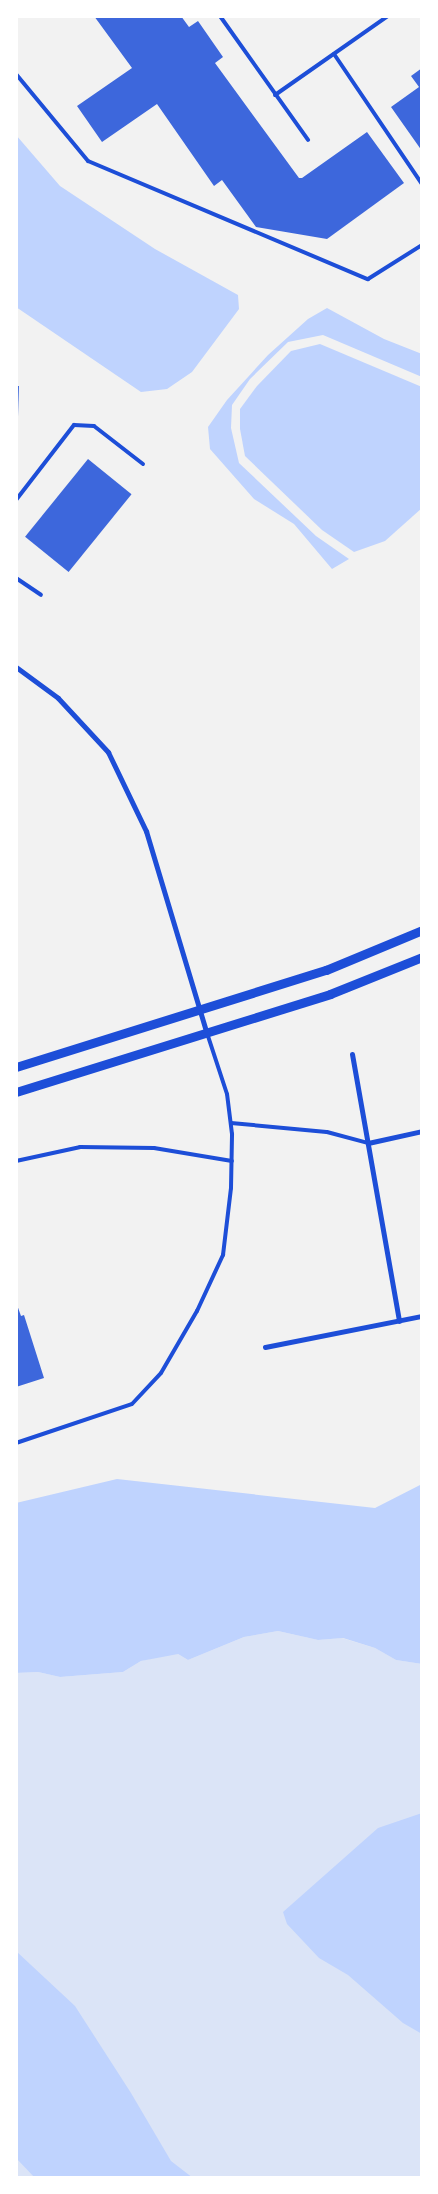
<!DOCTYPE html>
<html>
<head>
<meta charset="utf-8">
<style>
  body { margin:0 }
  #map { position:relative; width:438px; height:2194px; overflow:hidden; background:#f2f2f2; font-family:"IBM Plex Sans",sans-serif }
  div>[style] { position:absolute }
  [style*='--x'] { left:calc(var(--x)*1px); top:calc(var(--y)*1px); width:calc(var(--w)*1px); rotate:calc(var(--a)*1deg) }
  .green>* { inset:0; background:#dbe4f7 }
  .water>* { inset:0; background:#bfd3fe }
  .building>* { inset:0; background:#3d67dc; transform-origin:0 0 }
  .service>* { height:4px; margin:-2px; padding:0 2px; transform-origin:2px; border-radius:2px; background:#1d4ed8 }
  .minor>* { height:5px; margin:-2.5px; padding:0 2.5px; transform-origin:2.5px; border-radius:2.5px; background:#1d4ed8 }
  .tertiary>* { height:9px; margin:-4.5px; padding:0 4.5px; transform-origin:4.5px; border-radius:4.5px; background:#1d4ed8 }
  span { translate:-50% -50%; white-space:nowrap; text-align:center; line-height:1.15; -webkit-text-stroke:4.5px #fff; paint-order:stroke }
  .frame { position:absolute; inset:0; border:18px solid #fff; pointer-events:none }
</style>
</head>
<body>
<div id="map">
  <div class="green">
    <i style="clip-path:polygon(278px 1631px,318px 1640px,342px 1638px,375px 1648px,396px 1660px,422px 1664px,422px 2178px,16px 2178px,16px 1673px,38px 1672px,60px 1677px,123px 1672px,141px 1661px,170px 1654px,178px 1654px,188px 1660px,244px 1637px)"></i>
  </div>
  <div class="water">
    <i style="clip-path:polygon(16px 135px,60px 186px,155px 249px,238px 295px,239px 309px,192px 372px,167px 389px,141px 392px,16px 307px)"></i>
    <i style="clip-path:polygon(327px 308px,384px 339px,422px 354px,422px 377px,323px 335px,288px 342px,250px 379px,232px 405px,231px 428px,239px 463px,316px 536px,349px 559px,332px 569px,294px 524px,254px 499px,210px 449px,208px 427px,227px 400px,268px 355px,308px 319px)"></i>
    <i style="clip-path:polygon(320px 344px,422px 387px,422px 508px,385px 541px,354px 552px,322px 530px,245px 456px,240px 429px,240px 409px,257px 386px,291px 351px)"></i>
    <i style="clip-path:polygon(117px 1479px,375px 1508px,422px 1484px,422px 1664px,396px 1660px,375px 1648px,343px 1638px,318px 1640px,278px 1631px,244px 1637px,188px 1660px,178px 1654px,141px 1661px,123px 1672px,60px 1677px,38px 1672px,16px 1673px,16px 1503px)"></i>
    <i style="clip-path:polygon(422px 1813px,422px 2034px,403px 2023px,348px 1975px,319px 1958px,287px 1924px,283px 1912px,378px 1828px)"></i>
    <i style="clip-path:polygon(16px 1951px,75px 2006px,131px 2093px,171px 2161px,193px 2178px,35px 2178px,16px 2158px)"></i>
  </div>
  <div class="building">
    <i style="clip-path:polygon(94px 16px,181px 16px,189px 27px,198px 21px,223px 57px,215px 63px,299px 178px,302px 178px,367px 132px,404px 183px,327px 239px,256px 227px,222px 180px,214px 186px,157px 104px,102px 142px,77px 106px,132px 68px)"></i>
    <i style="clip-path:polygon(422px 68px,422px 151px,391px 107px,419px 87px,411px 76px)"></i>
    <i style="clip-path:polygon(16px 386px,19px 386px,18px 416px,16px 416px)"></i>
    <i style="left:88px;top:459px;width:56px;height:100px;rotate:39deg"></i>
    <i style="clip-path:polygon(16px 1302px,21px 1316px,24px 1315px,44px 1378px,16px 1387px)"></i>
  </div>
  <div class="service">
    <i style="--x:220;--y:16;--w:152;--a:54.6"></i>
    <i style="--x:334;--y:54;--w:157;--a:55.9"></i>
    <i style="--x:16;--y:74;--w:113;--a:50.4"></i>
    <i style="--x:88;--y:161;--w:304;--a:22.9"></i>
    <i style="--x:368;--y:279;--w:64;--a:-32.2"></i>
    <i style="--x:275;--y:95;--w:138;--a:-35"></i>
    <i style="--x:16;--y:500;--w:95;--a:-52.3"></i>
    <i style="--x:74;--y:425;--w:20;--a:3"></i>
    <i style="--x:94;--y:426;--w:62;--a:37.8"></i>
    <i style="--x:16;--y:578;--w:30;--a:34"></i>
    <i style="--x:231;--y:1123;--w:96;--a:5.4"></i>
    <i style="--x:327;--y:1132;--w:42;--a:15"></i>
    <i style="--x:16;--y:1161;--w:66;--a:-12.3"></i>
    <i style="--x:80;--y:1147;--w:74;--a:0.8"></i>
    <i style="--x:154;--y:1148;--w:79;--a:9.5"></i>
    <i style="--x:16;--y:1443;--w:122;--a:-18.6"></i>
    <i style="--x:132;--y:1404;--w:42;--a:-46.9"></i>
    <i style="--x:161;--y:1373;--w:72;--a:-59.9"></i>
    <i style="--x:197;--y:1311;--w:62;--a:-65.1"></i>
    <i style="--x:223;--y:1255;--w:67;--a:-83.2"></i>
    <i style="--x:231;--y:1188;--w:54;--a:-88.9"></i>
    <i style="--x:232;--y:1134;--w:40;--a:-97.1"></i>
    <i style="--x:227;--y:1094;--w:64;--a:-108.2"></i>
  </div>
  <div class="minor">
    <i style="--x:16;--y:667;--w:52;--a:36.4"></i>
    <i style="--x:58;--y:698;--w:74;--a:47.2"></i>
    <i style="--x:108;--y:752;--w:88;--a:64.3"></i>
    <i style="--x:146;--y:831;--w:209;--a:73.3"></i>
    <i style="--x:352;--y:1054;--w:271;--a:80"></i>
    <i style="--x:368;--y:1143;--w:55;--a:-12.5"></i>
    <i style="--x:265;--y:1347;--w:160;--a:-11.2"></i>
  </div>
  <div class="tertiary">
    <i style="--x:16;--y:1067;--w:325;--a:-17.4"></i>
    <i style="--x:326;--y:970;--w:104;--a:-22.6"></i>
    <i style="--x:16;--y:1092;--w:329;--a:-17.3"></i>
    <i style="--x:330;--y:994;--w:99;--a:-21.9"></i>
  </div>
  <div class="frame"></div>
</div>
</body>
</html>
